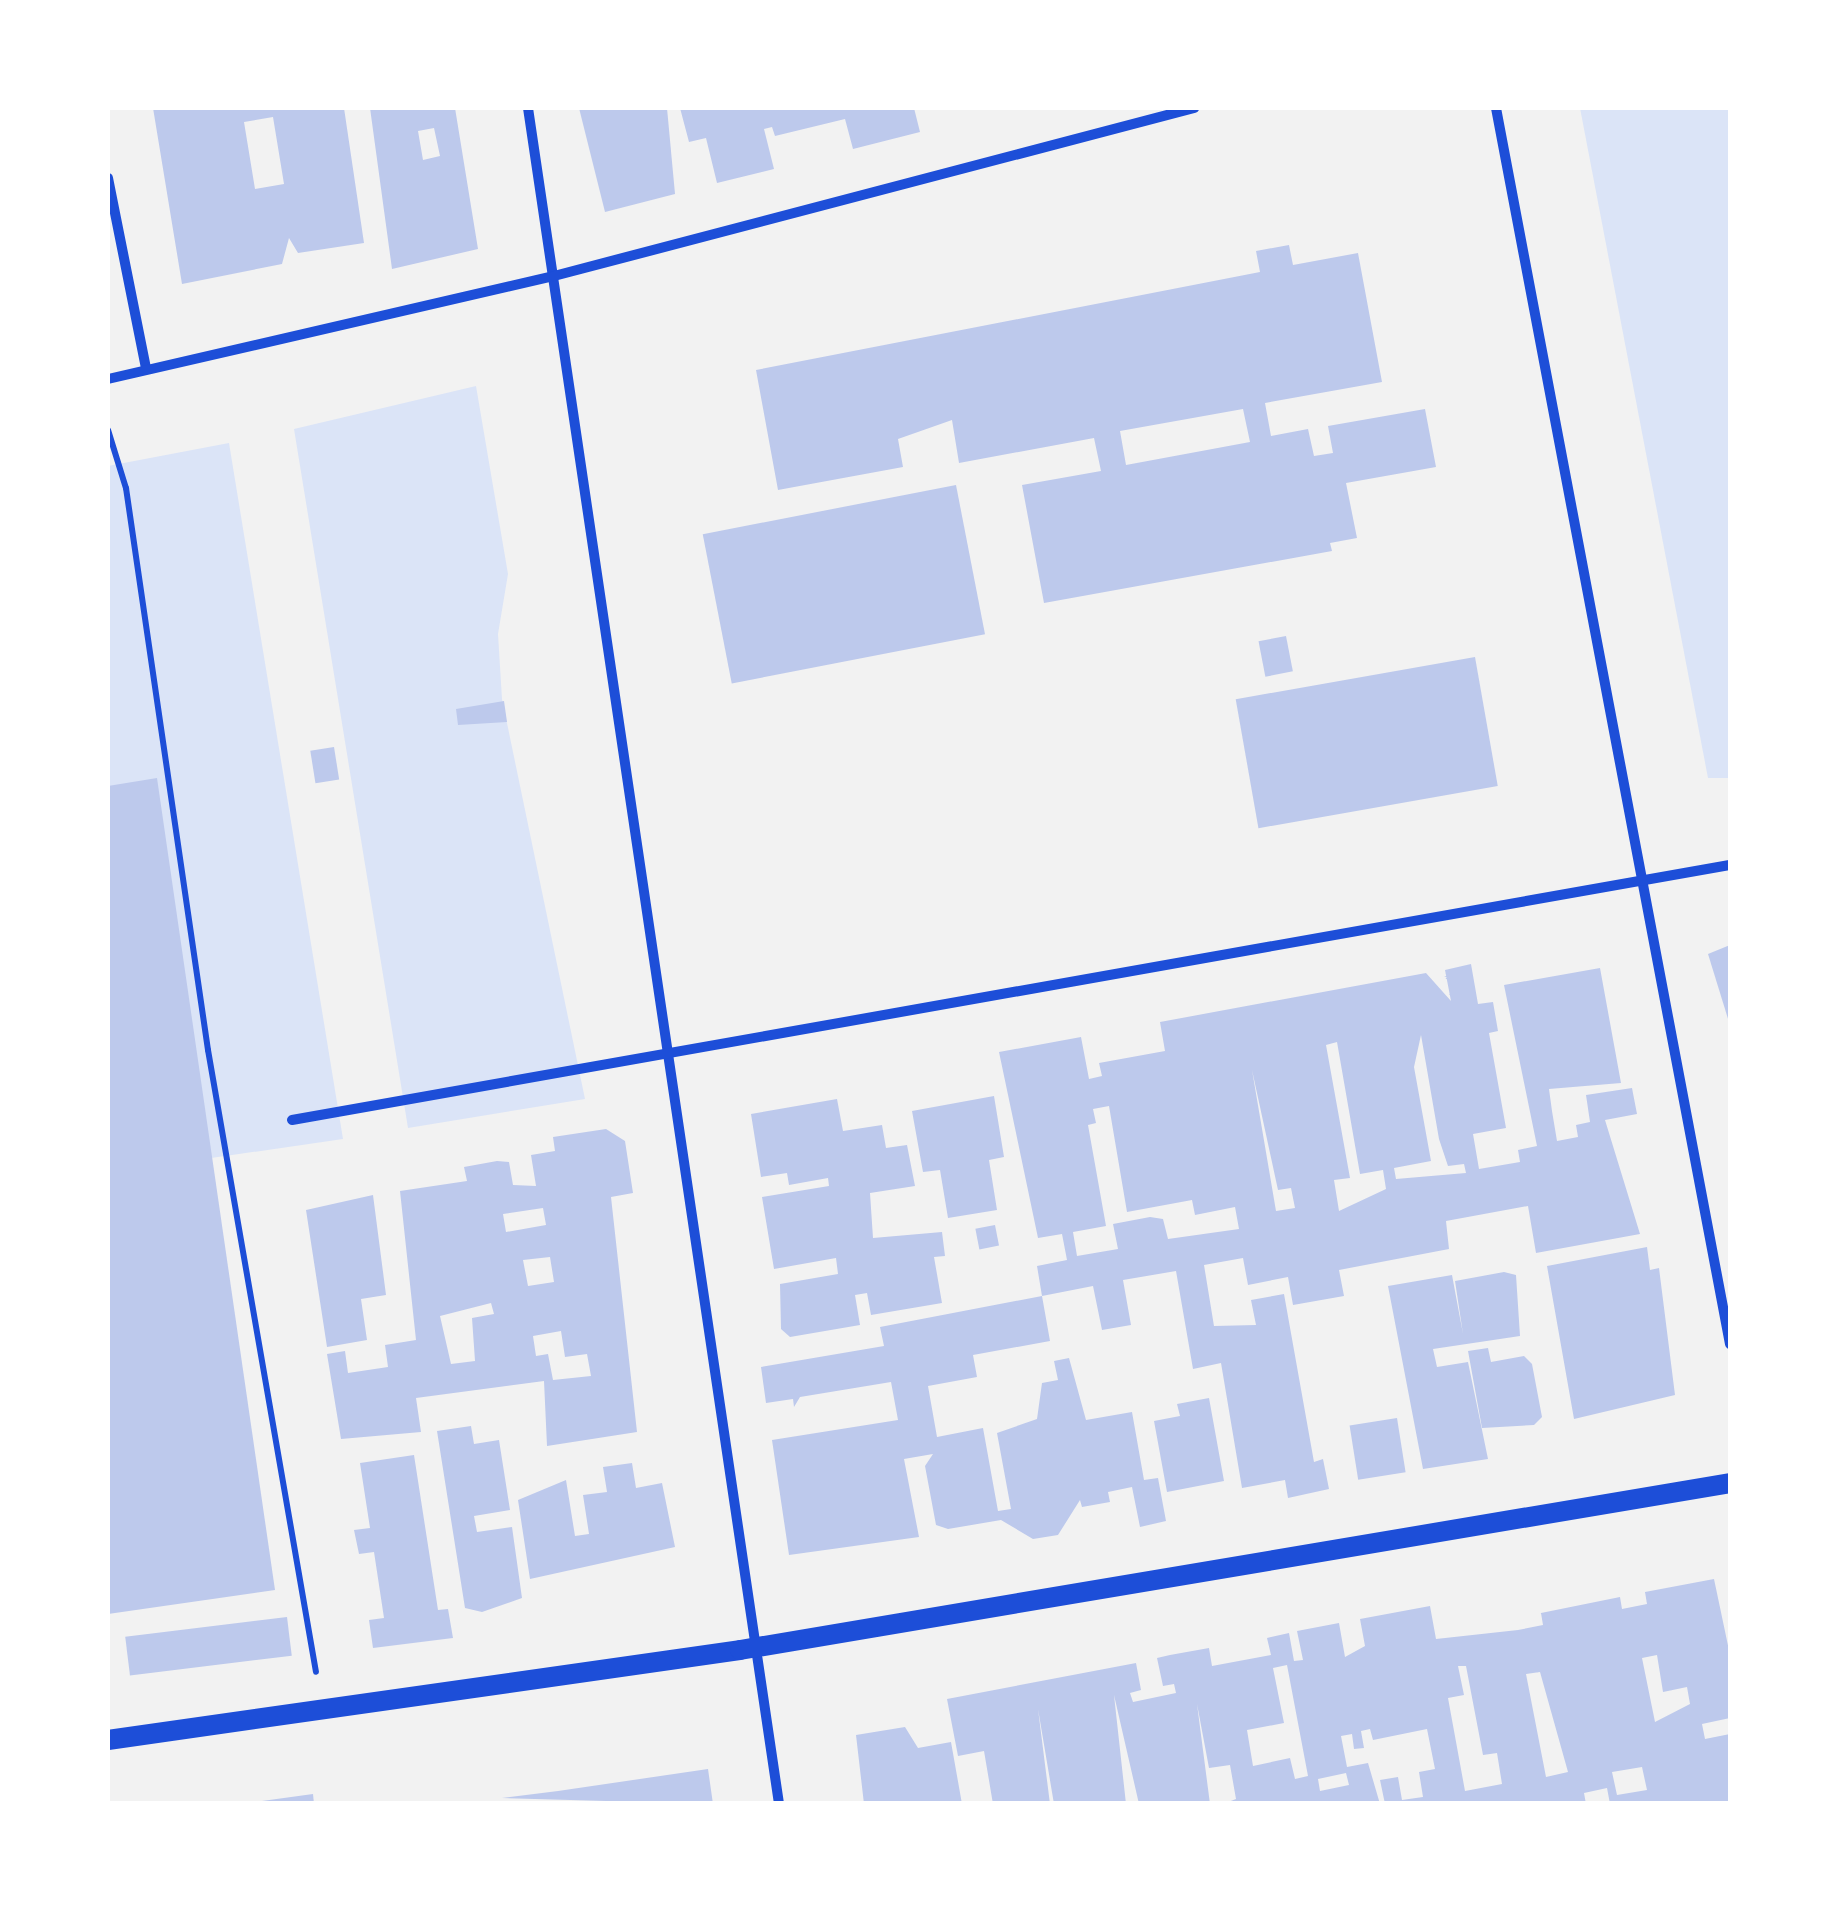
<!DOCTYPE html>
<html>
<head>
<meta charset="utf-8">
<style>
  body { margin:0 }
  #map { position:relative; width:1838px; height:1911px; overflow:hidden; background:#f2f2f2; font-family:Mulish,sans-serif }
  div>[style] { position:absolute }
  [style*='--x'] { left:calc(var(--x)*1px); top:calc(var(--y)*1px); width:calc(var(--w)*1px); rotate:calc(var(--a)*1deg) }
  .green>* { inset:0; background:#dbe4f7 }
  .building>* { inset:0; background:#bdc9ec; transform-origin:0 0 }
  .path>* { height:6px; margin:-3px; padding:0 3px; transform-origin:3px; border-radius:3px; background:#1d4ed8 }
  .minor>* { height:10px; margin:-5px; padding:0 5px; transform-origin:5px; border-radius:5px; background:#1d4ed8 }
  .secondary>* { height:20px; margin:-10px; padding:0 10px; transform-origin:10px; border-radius:10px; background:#1d4ed8 }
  span { translate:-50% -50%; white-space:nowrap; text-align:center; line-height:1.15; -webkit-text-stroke:9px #fff; paint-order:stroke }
  .frame { position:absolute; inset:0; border:110px solid #fff; pointer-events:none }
</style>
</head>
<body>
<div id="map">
  <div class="green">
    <i style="clip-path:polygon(1580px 108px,1730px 108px,1730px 778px,1708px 778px)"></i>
    <i style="clip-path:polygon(476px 386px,508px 574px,498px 634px,502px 699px,585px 1099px,408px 1128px,294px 429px)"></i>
    <i style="clip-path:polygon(229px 443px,343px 1139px,108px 1173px,108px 466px)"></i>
  </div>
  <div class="building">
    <i style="clip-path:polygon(evenodd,153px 108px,344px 108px,364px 243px,298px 253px,289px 238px,282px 264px,182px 284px,153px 108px,273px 117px,284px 184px,255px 189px,244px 122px,273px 117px)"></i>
    <i style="clip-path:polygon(evenodd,370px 108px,455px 108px,478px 249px,392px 269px,370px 108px,434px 128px,440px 156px,423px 160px,418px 131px,434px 128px)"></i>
    <i style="clip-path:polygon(579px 108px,667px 108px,675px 194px,605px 212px)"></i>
    <i style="clip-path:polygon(680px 108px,914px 108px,920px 132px,853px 149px,845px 119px,775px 136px,772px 127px,764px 129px,774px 169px,717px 183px,706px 138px,689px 142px)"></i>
    <i style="clip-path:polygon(evenodd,1289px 245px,1293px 265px,1358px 253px,1382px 382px,1265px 403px,1271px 436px,1308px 429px,1314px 456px,1333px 453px,1328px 426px,1425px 409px,1436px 467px,1346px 483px,1357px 538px,1330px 543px,1332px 551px,1044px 603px,1022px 485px,1101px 471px,1094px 438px,959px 463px,952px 420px,898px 439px,903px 467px,778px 490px,756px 370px,1260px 272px,1256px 251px,1289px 245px,1243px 409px,1250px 442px,1126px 465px,1120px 431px,1243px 409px)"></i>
    <i style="left:956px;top:485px;width:152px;height:258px;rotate:79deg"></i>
    <i style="left:1286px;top:636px;width:36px;height:28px;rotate:79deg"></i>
    <i style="left:1475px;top:657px;width:131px;height:243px;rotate:80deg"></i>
    <i style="clip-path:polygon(504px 701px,507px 722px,458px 725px,456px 709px)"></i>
    <i style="left:334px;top:747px;width:33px;height:24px;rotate:81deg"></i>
    <i style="clip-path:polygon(157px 778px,275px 1590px,108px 1614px,108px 786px)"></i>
    <i style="clip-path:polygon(1730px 945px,1730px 1022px,1729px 1022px,1708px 954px)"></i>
    <i style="clip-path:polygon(evenodd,1471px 964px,1478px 1004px,1493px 1002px,1498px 1031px,1489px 1033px,1506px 1128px,1473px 1134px,1479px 1169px,1520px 1162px,1518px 1150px,1537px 1146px,1504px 985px,1600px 968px,1621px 1083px,1549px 1089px,1552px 1111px,1557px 1141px,1578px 1137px,1576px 1125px,1590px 1122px,1586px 1095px,1632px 1088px,1637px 1114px,1605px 1120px,1640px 1234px,1536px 1253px,1528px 1206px,1446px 1221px,1449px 1249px,1339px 1270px,1344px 1296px,1293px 1305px,1288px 1277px,1248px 1285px,1243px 1258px,1204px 1265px,1214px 1326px,1256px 1325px,1251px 1300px,1284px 1294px,1314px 1462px,1323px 1459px,1329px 1489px,1288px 1498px,1285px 1480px,1242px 1488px,1221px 1363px,1193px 1369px,1176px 1271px,1123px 1280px,1131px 1325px,1102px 1330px,1093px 1286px,1042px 1296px,1037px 1266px,1067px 1260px,1062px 1234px,1038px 1238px,999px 1052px,1081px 1037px,1089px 1079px,1102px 1076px,1099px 1063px,1165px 1051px,1160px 1022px,1426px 973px,1451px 1001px,1445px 970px,1471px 964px,1421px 1035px,1439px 1139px,1448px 1166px,1464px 1164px,1466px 1173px,1396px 1179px,1394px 1168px,1431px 1161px,1414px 1067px,1421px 1035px,1471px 964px,1337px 1042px,1360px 1174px,1383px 1170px,1386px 1189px,1339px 1211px,1334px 1180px,1350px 1178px,1326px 1045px,1337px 1042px,1471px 964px,1252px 1070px,1278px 1190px,1291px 1188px,1295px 1208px,1276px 1211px,1252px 1070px,1471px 964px,1109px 1106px,1127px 1212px,1192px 1200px,1195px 1215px,1235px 1207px,1239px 1229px,1168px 1239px,1163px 1219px,1150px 1217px,1113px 1224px,1118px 1249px,1077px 1256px,1073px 1232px,1106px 1226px,1088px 1125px,1096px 1123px,1093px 1109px,1109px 1106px)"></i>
    <i style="clip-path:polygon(994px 1096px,1004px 1157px,989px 1160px,997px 1210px,948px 1218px,940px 1170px,923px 1172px,912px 1111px)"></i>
    <i style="clip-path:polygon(837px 1099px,843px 1131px,882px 1125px,886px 1148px,907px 1145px,915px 1186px,870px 1193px,873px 1238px,942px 1232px,945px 1256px,934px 1257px,942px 1303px,871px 1315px,867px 1293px,855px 1295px,860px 1325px,790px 1337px,781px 1329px,780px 1284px,838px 1274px,836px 1258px,774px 1269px,762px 1197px,829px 1186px,828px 1178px,789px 1185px,787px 1173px,761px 1177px,751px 1114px)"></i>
    <i style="clip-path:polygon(evenodd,606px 1129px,625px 1141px,633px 1193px,611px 1197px,637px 1432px,547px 1446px,544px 1381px,416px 1398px,421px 1432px,341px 1439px,327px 1354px,345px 1351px,348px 1373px,388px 1367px,385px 1345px,416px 1340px,400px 1191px,467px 1181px,464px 1167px,497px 1161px,509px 1162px,513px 1185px,536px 1186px,531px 1155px,555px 1151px,553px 1137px,606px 1129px,543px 1208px,546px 1225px,506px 1232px,503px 1214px,543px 1208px,606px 1129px,550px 1257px,554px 1282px,528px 1286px,523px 1260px,550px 1257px,606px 1129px,491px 1303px,494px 1314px,472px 1318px,475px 1361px,451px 1364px,440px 1316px,491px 1303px,606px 1129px,561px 1331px,565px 1357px,587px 1354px,591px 1376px,553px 1380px,548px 1354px,536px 1356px,533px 1336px,561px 1331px)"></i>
    <i style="clip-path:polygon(373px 1195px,386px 1295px,361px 1299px,367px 1340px,327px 1347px,306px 1210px)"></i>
    <i style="left:995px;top:1225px;width:21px;height:20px;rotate:79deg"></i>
    <i style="clip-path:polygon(1647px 1247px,1650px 1270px,1659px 1268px,1675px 1395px,1574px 1419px,1547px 1266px)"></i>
    <i style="clip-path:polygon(1504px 1272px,1516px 1275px,1520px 1336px,1433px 1349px,1437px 1367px,1468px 1362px,1488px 1459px,1423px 1469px,1388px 1286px,1452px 1275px,1463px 1334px,1455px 1281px)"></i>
    <i style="clip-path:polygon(1042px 1296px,1050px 1341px,973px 1355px,977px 1377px,928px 1386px,937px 1437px,983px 1428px,998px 1511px,1011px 1509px,997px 1433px,1037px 1419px,1042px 1383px,1058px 1380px,1054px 1361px,1069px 1358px,1086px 1420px,1132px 1412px,1144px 1480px,1158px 1478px,1166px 1521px,1140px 1527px,1132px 1487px,1108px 1492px,1110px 1502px,1082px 1507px,1080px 1500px,1058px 1535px,1033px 1539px,1001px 1520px,948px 1529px,936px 1525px,925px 1466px,933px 1454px,904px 1459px,919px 1537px,789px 1555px,772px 1440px,898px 1420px,891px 1382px,800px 1397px,794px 1407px,793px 1399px,766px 1403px,761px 1367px,884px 1346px,880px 1327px)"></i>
    <i style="clip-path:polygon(1488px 1348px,1491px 1362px,1524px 1356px,1532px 1364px,1542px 1417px,1534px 1425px,1482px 1428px,1468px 1351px)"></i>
    <i style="clip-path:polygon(1209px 1398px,1224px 1481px,1167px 1492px,1154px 1421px,1180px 1416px,1177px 1404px)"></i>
    <i style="left:1397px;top:1418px;width:55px;height:48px;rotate:81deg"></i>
    <i style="clip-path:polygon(471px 1426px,474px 1444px,499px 1440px,510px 1510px,474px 1516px,477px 1532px,512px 1527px,522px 1598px,482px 1612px,465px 1608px,437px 1431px)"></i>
    <i style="clip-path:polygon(414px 1455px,438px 1610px,448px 1609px,453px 1638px,373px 1648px,369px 1620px,384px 1618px,374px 1552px,359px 1554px,354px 1530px,370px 1528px,360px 1463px)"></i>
    <i style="clip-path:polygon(632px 1463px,636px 1488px,662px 1483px,675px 1547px,530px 1579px,518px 1500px,566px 1480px,575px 1536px,589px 1534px,583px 1495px,607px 1492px,603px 1467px)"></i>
    <i style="clip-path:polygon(evenodd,1714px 1579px,1730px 1655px,1730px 1718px,1702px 1724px,1705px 1739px,1730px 1734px,1730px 1804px,1610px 1804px,1607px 1788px,1584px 1793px,1586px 1804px,1385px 1804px,1380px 1780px,1398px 1777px,1402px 1800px,1423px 1797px,1419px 1772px,1435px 1769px,1427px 1729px,1373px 1740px,1370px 1729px,1361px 1731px,1364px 1748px,1354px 1749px,1352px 1734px,1341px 1736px,1347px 1767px,1368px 1763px,1380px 1804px,1223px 1804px,1236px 1799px,1230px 1765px,1209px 1768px,1197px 1704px,1210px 1804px,1139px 1804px,1114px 1695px,1126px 1804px,1054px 1804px,1038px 1709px,1050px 1804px,993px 1804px,984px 1751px,958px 1756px,947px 1699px,1136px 1663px,1141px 1690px,1130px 1693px,1133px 1702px,1176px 1693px,1174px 1684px,1163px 1686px,1157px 1658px,1170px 1655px,1209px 1648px,1212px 1666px,1271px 1655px,1267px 1638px,1289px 1633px,1294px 1661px,1303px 1660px,1297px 1631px,1339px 1623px,1345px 1657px,1365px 1646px,1360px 1619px,1430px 1606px,1436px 1639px,1518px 1630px,1543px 1625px,1541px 1613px,1620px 1597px,1622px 1609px,1647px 1604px,1645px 1592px,1714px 1579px,1657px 1655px,1663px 1692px,1687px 1687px,1690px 1704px,1655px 1722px,1642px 1658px,1657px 1655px,1714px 1579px,1287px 1665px,1308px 1776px,1295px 1779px,1290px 1758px,1253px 1766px,1247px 1730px,1284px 1723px,1273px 1668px,1287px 1665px,1714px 1579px,1458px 1666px,1466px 1666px,1483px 1755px,1497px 1753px,1502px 1784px,1465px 1791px,1448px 1698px,1464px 1695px,1458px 1666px,1714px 1579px,1540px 1672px,1568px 1772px,1546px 1777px,1526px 1674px,1540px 1672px,1714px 1579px,1642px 1767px,1647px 1790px,1617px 1795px,1612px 1772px,1642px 1767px,1714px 1579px,1346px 1773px,1349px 1785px,1320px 1791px,1318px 1779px,1346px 1773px)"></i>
    <i style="left:287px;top:1617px;width:39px;height:163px;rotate:83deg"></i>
    <i style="clip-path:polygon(905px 1727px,918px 1748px,951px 1742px,962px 1804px,864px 1804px,856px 1735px)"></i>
    <i style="clip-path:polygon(708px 1769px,713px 1804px,502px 1798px,558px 1791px)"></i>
    <i style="clip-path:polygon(313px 1794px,314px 1804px,262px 1804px,262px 1801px)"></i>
  </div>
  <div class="path">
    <i style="--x:108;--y:430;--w:61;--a:72.8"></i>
    <i style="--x:126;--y:488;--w:568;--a:81.7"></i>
    <i style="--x:208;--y:1050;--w:631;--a:80.15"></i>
  </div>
  <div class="minor">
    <i style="--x:528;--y:108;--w:1714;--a:81.58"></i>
    <i style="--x:1496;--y:108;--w:1258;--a:79.28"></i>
    <i style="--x:108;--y:178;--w:195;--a:78.7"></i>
    <i style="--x:108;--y:379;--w:458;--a:-13"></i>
    <i style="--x:554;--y:276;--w:662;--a:-14.71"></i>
    <i style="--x:292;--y:1120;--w:1460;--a:-10.06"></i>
  </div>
  <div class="secondary">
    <i style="--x:108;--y:1740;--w:638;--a:-8.1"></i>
    <i style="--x:740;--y:1650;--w:1004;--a:-9.57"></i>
  </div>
  <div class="frame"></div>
</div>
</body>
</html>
